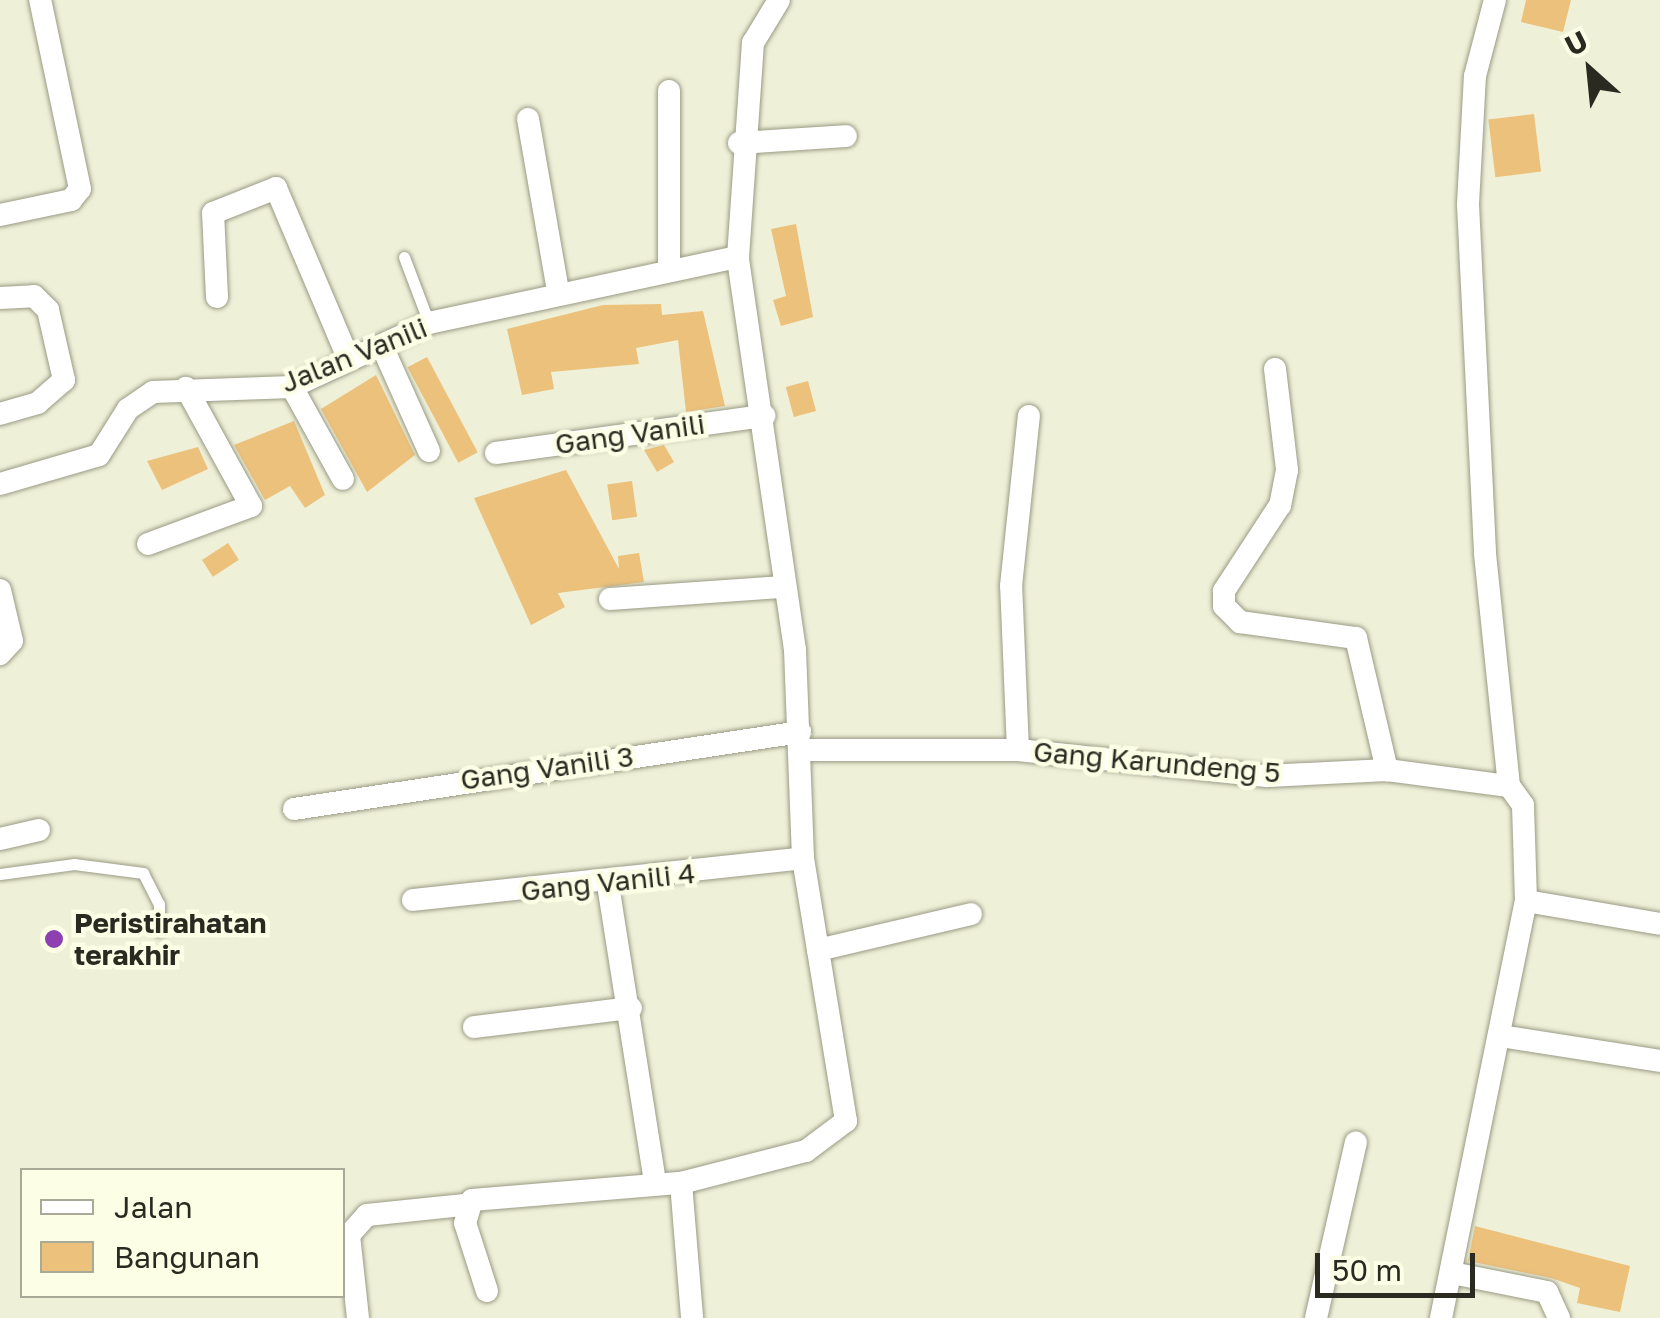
<!DOCTYPE html>
<html>
<head>
<meta charset="utf-8">
<style>
  body { margin:0 }
  #map { position:relative; width:1660px; height:1318px; overflow:hidden; background:#eff0d8; font-family:"Golos Text",sans-serif }
  div>[style] { position:absolute }
  [style*='--x'] { left:calc(var(--x)*1px); top:calc(var(--y)*1px); width:calc(var(--w)*1px); rotate:calc(var(--a)*1deg) }
  .building>* { inset:0; background:#ecc17b; transform-origin:0 0 }
  .roads { filter:drop-shadow(0 0 2px #9a9b85) drop-shadow(0 0 2px #9a9b85) }
  .lane>* { height:11px; margin:-5.5px; padding:0 5.5px; transform-origin:5.5px; border-radius:5.5px; background:#fff }
  .street>* { height:22px; margin:-11px; padding:0 11px; transform-origin:11px; border-radius:11px; background:#fff }
  .dots>* { width:28px; height:28px; translate:-50% -50%; box-sizing:border-box; border:5px solid #fcfee5; border-radius:50% }
  span { translate:-50% -50%; white-space:nowrap; text-align:center; line-height:1.15; -webkit-text-stroke:9px #fcfee5; paint-order:stroke }
  .street-label { font-size:28px; color:#2a2a21 }
  .poi-label { font-size:28px; color:#2a2a21; font-weight:700 }
  .left { translate:0 -50%; text-align:left }
  .legend { position:absolute; left:20px; top:1168px; width:325px; height:130px; box-sizing:border-box; background:#fcfee5; border:2px solid #a8a997; margin:0; padding:12px 18px; list-style:none; font-size:30px; color:#2a2a21 }
  .legend li { display:flex; align-items:center; gap:20px; height:50px }
  .legend b { width:50px; border:2px solid #a8a997 }
  .north { position:absolute; left:1540px; top:20px; width:100px; height:100px; -webkit-text-stroke:8px #fcfee5; paint-order:stroke; rotate:333deg; font-size:28px; font-weight:700; line-height:40px; text-align:center; color:#2a2a21 }
  .north::after { content:''; display:block; margin:auto; width:35px; height:45px; background:#2a2a21; clip-path:polygon(50% 0,100% 100%,50% 72%,0 100%) }
  .scale { position:absolute; left:1315px; top:1253px; width:160px; height:45px; box-sizing:border-box; border:5px solid #2a2a21; border-top:0; padding-left:12px; font-size:30px; line-height:35px; white-space:nowrap; color:#2a2a21; -webkit-text-stroke:8px #fcfee5; paint-order:stroke }
</style>
</head>
<body>
<div id="map">
  <div class="building">
    <i style="clip-path:polygon(1526px 0,1571px 0,1563px 32px,1521px 22px)"></i>
    <i style="left:1534px;top:114px;width:58px;height:46px;rotate:83deg"></i>
    <i style="clip-path:polygon(796px 224px,813px 317px,781px 326px,773px 300px,786px 296px,771px 229px)"></i>
    <i style="clip-path:polygon(661px 304px,662px 315px,703px 311px,725px 406px,686px 412px,678px 340px,636px 348px,639px 364px,551px 372px,554px 389px,522px 395px,507px 329px,603px 305px)"></i>
    <i style="left:427px;top:357px;width:108px;height:22px;rotate:62deg"></i>
    <i style="clip-path:polygon(376px 375px,415px 455px,367px 492px,321px 409px)"></i>
    <i style="left:808px;top:381px;width:31px;height:23px;rotate:75deg"></i>
    <i style="clip-path:polygon(294px 421px,325px 495px,305px 508px,290px 486px,265px 500px,234px 445px)"></i>
    <i style="clip-path:polygon(664px 445px,674px 462px,657px 472px,644px 450px)"></i>
    <i style="clip-path:polygon(198px 447px,208px 469px,162px 490px,147px 461px)"></i>
    <i style="clip-path:polygon(566px 470px,619px 569px,618px 556px,639px 553px,644px 582px,558px 593px,565px 607px,531px 625px,474px 498px)"></i>
    <i style="left:632px;top:481px;width:36px;height:25px;rotate:82deg"></i>
    <i style="left:228px;top:543px;width:20px;height:31px;rotate:57deg"></i>
    <i style="clip-path:polygon(1475px 1226px,1630px 1266px,1620px 1312px,1577px 1303px,1580px 1288px,1551px 1278px,1468px 1261px)"></i>
  </div>
  <div class="roads">
    <div class="lane">
      <i style="--x:404;--y:257;--w:71;--a:69.3"></i>
      <i style="--x:0;--y:874;--w:75;--a:-7.7"></i>
      <i style="--x:74;--y:864;--w:70;--a:7.4"></i>
      <i style="--x:143;--y:873;--w:35;--a:63"></i>
      <i style="--x:159;--y:904;--w:27;--a:90"></i>
    </div>
    <div class="street">
      <i style="--x:669;--y:91;--w:179;--a:90"></i>
      <i style="--x:528;--y:119;--w:175;--a:80.1"></i>
      <i style="--x:739;--y:143;--w:107;--a:-3.7"></i>
      <i style="--x:0;--y:215;--w:73;--a:-11.9"></i>
      <i style="--x:71;--y:200;--w:14;--a:-51"></i>
      <i style="--x:80;--y:189;--w:193;--a:-101.9"></i>
      <i style="--x:217;--y:297;--w:84;--a:-92.7"></i>
      <i style="--x:213;--y:213;--w:68;--a:-21.6"></i>
      <i style="--x:276;--y:188;--w:187;--a:67"></i>
      <i style="--x:0;--y:298;--w:34;--a:-3"></i>
      <i style="--x:34;--y:296;--w:20;--a:45"></i>
      <i style="--x:48;--y:310;--w:72;--a:77.1"></i>
      <i style="--x:64;--y:380;--w:35;--a:139"></i>
      <i style="--x:38;--y:403;--w:40;--a:164"></i>
      <i style="--x:382;--y:346;--w:115;--a:65.9"></i>
      <i style="--x:1275;--y:369;--w:102;--a:83.2"></i>
      <i style="--x:1287;--y:470;--w:36;--a:101"></i>
      <i style="--x:1280;--y:505;--w:103;--a:123.1"></i>
      <i style="--x:1224;--y:591;--w:15;--a:90"></i>
      <i style="--x:1224;--y:606;--w:23;--a:45"></i>
      <i style="--x:1240;--y:622;--w:117;--a:7.9"></i>
      <i style="--x:1356;--y:638;--w:136;--a:76.8"></i>
      <i style="--x:292;--y:387;--w:105;--a:61"></i>
      <i style="--x:496;--y:453;--w:271;--a:-7.9"></i>
      <i style="--x:0;--y:484;--w:103;--a:-16.3"></i>
      <i style="--x:99;--y:455;--w:54;--a:-57.8"></i>
      <i style="--x:128;--y:409;--w:30;--a:-34"></i>
      <i style="--x:153;--y:392;--w:139;--a:-2.1"></i>
      <i style="--x:292;--y:387;--w:151;--a:-25"></i>
      <i style="--x:429;--y:323;--w:316;--a:-12.1"></i>
      <i style="--x:148;--y:544;--w:110;--a:-20.3"></i>
      <i style="--x:251;--y:506;--w:135;--a:-118.8"></i>
      <i style="--x:0;--y:590;--w:52;--a:76.8"></i>
      <i style="--x:12;--y:641;--w:18;--a:133"></i>
      <i style="--x:610;--y:599;--w:170;--a:-4"></i>
      <i style="--x:803;--y:750;--w:215;--a:0"></i>
      <i style="--x:1018;--y:750;--w:250;--a:6"></i>
      <i style="--x:1267;--y:776;--w:120;--a:-2.9"></i>
      <i style="--x:1387;--y:770;--w:123;--a:7.5"></i>
      <i style="--x:1018;--y:750;--w:164;--a:-92.4"></i>
      <i style="--x:1011;--y:586;--w:171;--a:-84"></i>
      <i style="--x:294;--y:809;--w:512;--a:-8.65"></i>
      <i style="--x:0;--y:839;--w:40;--a:-13"></i>
      <i style="--x:608;--y:885;--w:302;--a:81"></i>
      <i style="--x:413;--y:900;--w:392;--a:-6.1"></i>
      <i style="--x:1526;--y:901;--w:136;--a:9.7"></i>
      <i style="--x:818;--y:950;--w:157;--a:-13.2"></i>
      <i style="--x:474;--y:1027;--w:158;--a:-6.9"></i>
      <i style="--x:1501;--y:1036;--w:161;--a:8.9"></i>
      <i style="--x:681;--y:1183;--w:135;--a:85.3"></i>
      <i style="--x:1452;--y:1273;--w:97;--a:11.3"></i>
      <i style="--x:1547;--y:1292;--w:29;--a:65"></i>
      <i style="--x:487;--y:1291;--w:71;--a:-107.9"></i>
      <i style="--x:465;--y:1223;--w:24;--a:-73"></i>
      <i style="--x:472;--y:1200;--w:210;--a:-4.7"></i>
      <i style="--x:681;--y:1183;--w:129;--a:-14.4"></i>
      <i style="--x:806;--y:1151;--w:50;--a:-36.9"></i>
      <i style="--x:846;--y:1121;--w:266;--a:-99.3"></i>
      <i style="--x:803;--y:858;--w:208;--a:-92.2"></i>
      <i style="--x:795;--y:650;--w:397;--a:-98.3"></i>
      <i style="--x:738;--y:257;--w:215;--a:-86"></i>
      <i style="--x:753;--y:43;--w:50;--a:-58.8"></i>
      <i style="--x:358;--y:1318;--w:83;--a:-96.2"></i>
      <i style="--x:349;--y:1235;--w:27;--a:-48"></i>
      <i style="--x:367;--y:1215;--w:98;--a:-5.9"></i>
      <i style="--x:1316;--y:1318;--w:180;--a:-77.2"></i>
      <i style="--x:1441;--y:1318;--w:426;--a:-78.5"></i>
      <i style="--x:1526;--y:901;--w:96;--a:-91.8"></i>
      <i style="--x:1523;--y:805;--w:24;--a:-126"></i>
      <i style="--x:1509;--y:786;--w:235;--a:-95.9"></i>
      <i style="--x:1485;--y:552;--w:348;--a:-92.8"></i>
      <i style="--x:1468;--y:204;--w:128;--a:-86.9"></i>
      <i style="--x:1475;--y:76;--w:79;--a:-75.3"></i>
    </div>
  </div>
  <div class="dots">
    <i style="left:54px;top:939px;background:#8f40b0"></i>
  </div>
  <div class="street-label">
    <span style="left:354px;top:355px;rotate:-22deg">Jalan Vanili</span>
    <span style="left:630px;top:434px;rotate:-8deg">Gang Vanili</span>
    <span style="left:1157px;top:762px;rotate:5deg">Gang Karundeng 5</span>
    <span style="left:547px;top:768px;rotate:-8deg">Gang Vanili 3</span>
    <span style="left:608px;top:882px;rotate:-6deg">Gang Vanili 4</span>
  </div>
  <div class="poi-label">
    <span class="left" style="left:74px;top:939px">Peristirahatan<br>terakhir</span>
  </div>
  <ul class="legend">
  <li><b style="height:12px;background:#fff"></b>Jalan</li>
  <li><b style="height:28px;background:#ecc17b"></b>Bangunan</li>
  </ul>
  <div class="north">U</div>
  <div class="scale">50 m</div>
</div>
</body>
</html>
